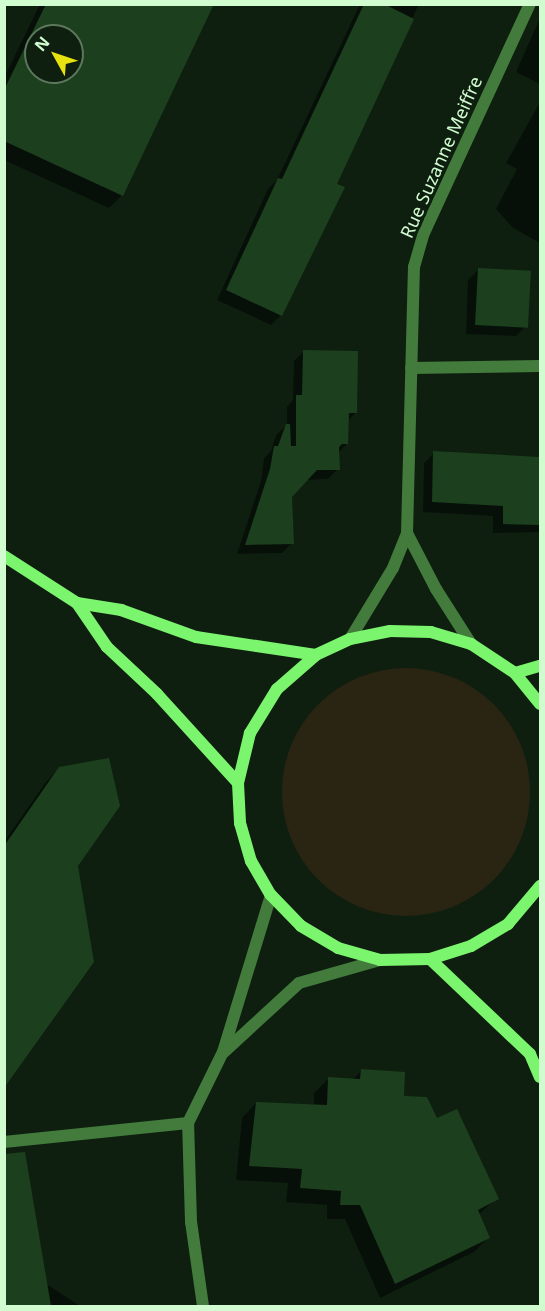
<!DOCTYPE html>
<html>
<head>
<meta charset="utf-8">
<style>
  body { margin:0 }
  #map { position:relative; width:545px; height:1311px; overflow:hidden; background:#0e1f0f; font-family:"Noto Sans",sans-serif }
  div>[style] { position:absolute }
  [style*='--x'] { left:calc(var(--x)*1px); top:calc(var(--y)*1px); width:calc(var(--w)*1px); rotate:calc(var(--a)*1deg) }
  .green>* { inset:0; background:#292512 }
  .round { border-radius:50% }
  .shadow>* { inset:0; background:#0007 }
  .building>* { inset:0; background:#1c3f1e; transform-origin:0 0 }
  .street>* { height:12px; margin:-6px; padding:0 6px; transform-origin:6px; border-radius:6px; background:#427b3c }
  .secondary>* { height:12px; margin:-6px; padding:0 6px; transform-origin:6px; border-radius:6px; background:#7cf56e }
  span { translate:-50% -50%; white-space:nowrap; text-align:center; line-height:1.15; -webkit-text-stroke:6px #0e1f0f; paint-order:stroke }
  .street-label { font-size:18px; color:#d1fcd0 }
  .frame { position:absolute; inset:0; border:6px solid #d1fcd0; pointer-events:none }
  .north { position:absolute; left:24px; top:24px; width:60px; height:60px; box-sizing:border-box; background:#0e1f0f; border:2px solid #5c775c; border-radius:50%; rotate:310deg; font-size:16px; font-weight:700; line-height:24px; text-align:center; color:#d1fcd0 }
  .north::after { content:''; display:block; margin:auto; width:21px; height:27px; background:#e8e110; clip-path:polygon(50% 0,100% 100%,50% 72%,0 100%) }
</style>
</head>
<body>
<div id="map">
  <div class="green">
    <i class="round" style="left:282px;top:668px;width:248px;height:248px"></i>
  </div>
  <div class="shadow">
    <i style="clip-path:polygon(evenodd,40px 4px,213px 4px,122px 195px,109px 208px,4px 160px,4px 78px,40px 4px,36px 36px,72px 36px,72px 72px,36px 72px,36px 36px)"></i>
    <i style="clip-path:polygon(360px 4px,419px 4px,335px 185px,281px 315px,271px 325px,217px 300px,268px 189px,277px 180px)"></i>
    <i style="clip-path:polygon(540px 18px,540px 84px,516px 72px)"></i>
    <i style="clip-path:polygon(540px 102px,540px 243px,513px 228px,496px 209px,517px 169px,506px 163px)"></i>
    <i style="clip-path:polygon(478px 270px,526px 326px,516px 336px,466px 334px,468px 280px)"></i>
    <i style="clip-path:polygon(303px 352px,356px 413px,347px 421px,347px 444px,338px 453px,338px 469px,328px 479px,306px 480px,291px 496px,292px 543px,282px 553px,237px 554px,261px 481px,264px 458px,271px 451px,276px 435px,287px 425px,287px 407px,293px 400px,294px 361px)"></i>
    <i style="clip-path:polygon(434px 453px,540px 457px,540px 532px,493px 533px,493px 516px,423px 512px,424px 463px)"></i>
    <i style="clip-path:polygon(60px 768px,76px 866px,4px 1083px,4px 842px,46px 782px)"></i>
    <i style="clip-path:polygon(362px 1070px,436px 1120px,497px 1198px,478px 1215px,488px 1238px,474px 1252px,380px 1298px,345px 1219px,327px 1219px,327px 1205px,286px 1202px,288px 1183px,236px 1180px,242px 1118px,256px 1103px,314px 1106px,314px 1093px,329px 1078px,352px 1080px)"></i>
    <i style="clip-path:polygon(4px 1195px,45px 1283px,80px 1306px,4px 1306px)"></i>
  </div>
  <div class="building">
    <i style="clip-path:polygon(evenodd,46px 4px,214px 4px,123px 196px,4px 141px,4px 90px,46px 4px,36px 36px,72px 36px,72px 72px,36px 72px,36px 36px)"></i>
    <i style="clip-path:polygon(364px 4px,384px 4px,414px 19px,337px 184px,345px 187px,282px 316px,226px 290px,278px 178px,282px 179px)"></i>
    <i style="left:478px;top:268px;width:53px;height:57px;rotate:3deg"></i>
    <i style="clip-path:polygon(303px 350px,358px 351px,357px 413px,349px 413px,348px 444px,339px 444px,342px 444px,339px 447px,340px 470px,317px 470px,292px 497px,294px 544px,245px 545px,270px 469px,274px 446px,278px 446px,286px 424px,290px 424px,291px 446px,296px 446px,296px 395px,302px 395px)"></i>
    <i style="clip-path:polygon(433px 451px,540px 457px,540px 525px,503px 524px,503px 506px,432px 502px)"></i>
    <i style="clip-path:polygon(109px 758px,120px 806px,78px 866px,94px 962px,4px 1088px,4px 846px,59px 767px)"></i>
    <i style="clip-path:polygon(361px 1069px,405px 1072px,404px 1096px,427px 1097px,437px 1118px,457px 1109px,499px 1199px,478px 1210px,490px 1238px,395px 1284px,360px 1205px,340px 1205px,341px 1191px,300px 1188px,302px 1169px,249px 1166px,256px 1102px,327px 1105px,328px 1077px,360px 1079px)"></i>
    <i style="clip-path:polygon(25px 1152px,51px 1306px,4px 1306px,4px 1154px)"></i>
  </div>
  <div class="street">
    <i style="--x:411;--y:368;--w:129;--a:-0.9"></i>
    <i style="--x:407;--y:533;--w:63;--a:62.6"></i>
    <i style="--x:436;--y:589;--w:65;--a:57.5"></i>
    <i style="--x:350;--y:639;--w:83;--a:-58.8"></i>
    <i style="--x:393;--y:568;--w:38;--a:-68"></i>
    <i style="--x:407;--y:533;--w:266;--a:-88.5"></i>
    <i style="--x:414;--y:267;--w:35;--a:-74"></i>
    <i style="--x:424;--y:233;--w:252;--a:-65.2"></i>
    <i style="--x:224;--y:1052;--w:102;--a:-42.6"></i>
    <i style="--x:299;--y:983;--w:84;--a:-15.9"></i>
    <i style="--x:4;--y:1142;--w:185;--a:-5.9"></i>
    <i style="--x:203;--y:1306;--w:85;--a:-98.1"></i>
    <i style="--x:191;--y:1222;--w:99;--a:-91.7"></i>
    <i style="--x:188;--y:1123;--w:79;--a:-63.8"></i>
    <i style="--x:223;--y:1052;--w:164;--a:-73"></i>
  </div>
  <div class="secondary">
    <i style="--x:4;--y:556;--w:87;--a:32.8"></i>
    <i style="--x:77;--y:603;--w:53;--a:55.7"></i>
    <i style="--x:107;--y:647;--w:69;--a:43.2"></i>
    <i style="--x:157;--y:694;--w:120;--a:47.7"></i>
    <i style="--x:77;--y:603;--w:45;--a:9"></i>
    <i style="--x:121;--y:610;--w:80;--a:19.8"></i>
    <i style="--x:196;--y:637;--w:121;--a:8.5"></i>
    <i style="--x:515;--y:673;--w:26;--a:-16"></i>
    <i style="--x:540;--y:704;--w:40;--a:-129"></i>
    <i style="--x:515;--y:673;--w:53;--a:-146.6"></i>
    <i style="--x:471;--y:644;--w:42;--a:-163.3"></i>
    <i style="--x:431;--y:632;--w:41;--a:-178.6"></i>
    <i style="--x:390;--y:631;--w:41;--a:168.7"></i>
    <i style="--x:350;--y:639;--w:38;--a:155"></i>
    <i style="--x:316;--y:655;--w:52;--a:138.9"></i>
    <i style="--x:277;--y:689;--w:52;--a:121.5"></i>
    <i style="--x:250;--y:733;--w:51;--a:103.5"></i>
    <i style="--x:238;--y:783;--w:40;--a:87.1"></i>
    <i style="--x:240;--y:823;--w:40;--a:74"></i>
    <i style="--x:251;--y:861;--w:39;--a:60"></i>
    <i style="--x:271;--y:895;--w:43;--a:45.9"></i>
    <i style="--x:301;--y:926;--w:43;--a:30.7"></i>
    <i style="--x:338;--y:948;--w:44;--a:15.9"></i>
    <i style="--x:380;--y:960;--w:50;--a:-1.1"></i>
    <i style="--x:430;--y:959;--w:43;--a:-17.6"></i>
    <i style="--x:471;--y:946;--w:43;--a:-30.7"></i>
    <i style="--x:508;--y:924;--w:50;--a:-49.9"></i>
    <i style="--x:430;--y:959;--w:138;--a:43.5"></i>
    <i style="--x:530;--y:1054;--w:25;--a:67"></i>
  </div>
  <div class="street-label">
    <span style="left:441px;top:157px;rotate:-66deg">Rue Suzanne Meiffre</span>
  </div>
  <div class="frame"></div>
  <div class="north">N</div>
</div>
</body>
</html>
